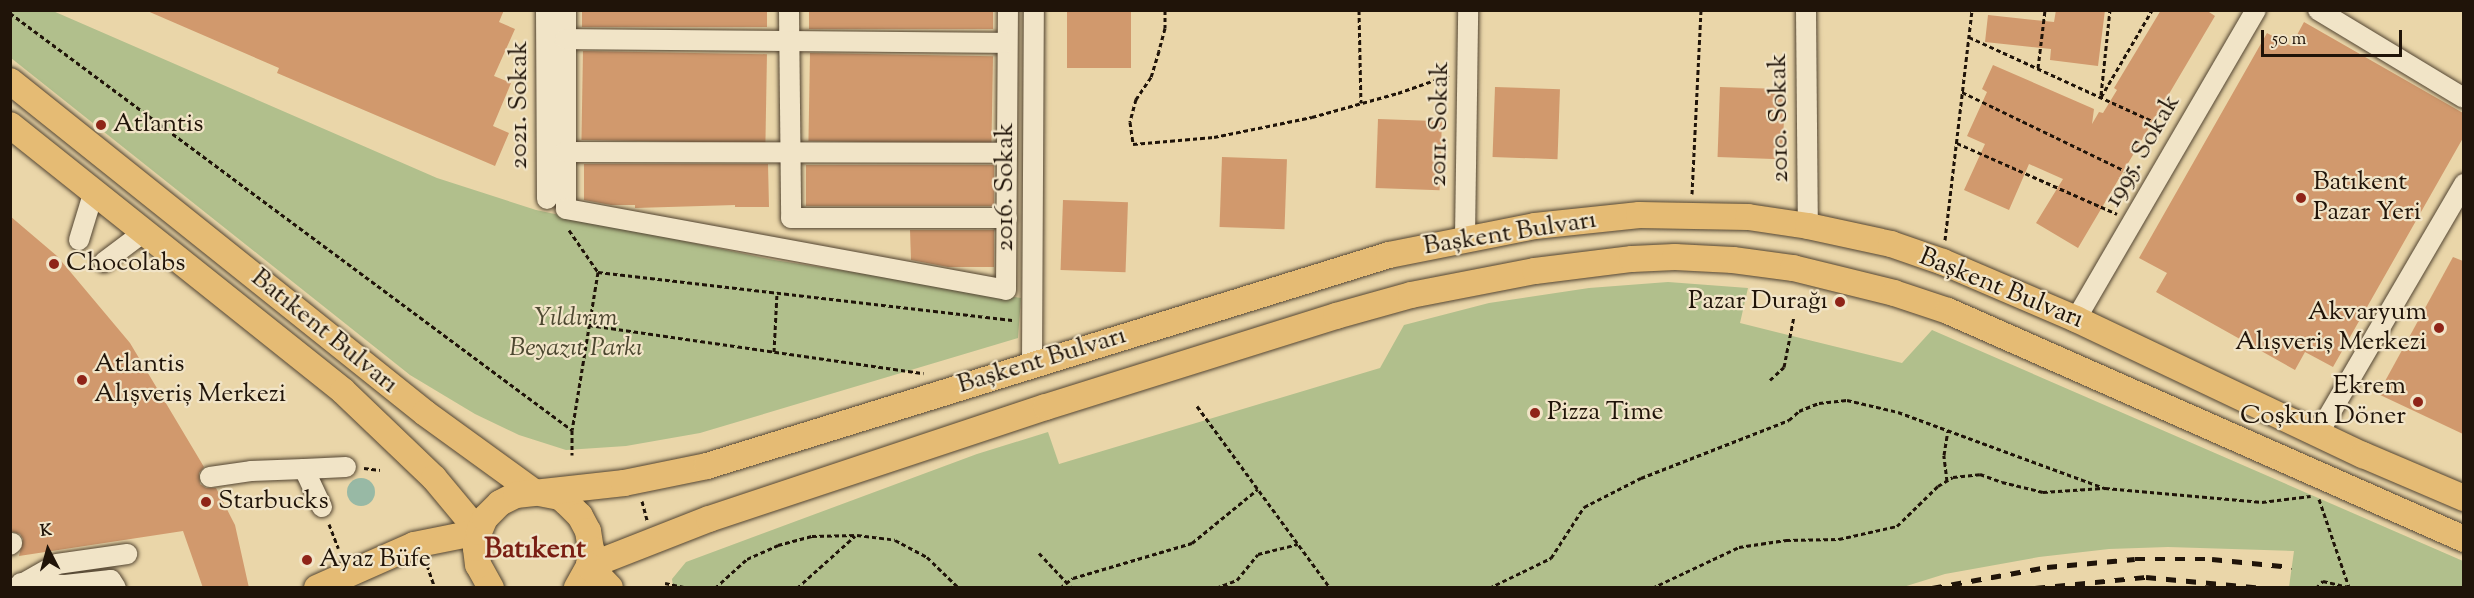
<!DOCTYPE html>
<html>
<head>
<meta charset="utf-8">
<style>
  body { margin:0 }
  #map { position:relative; width:2474px; height:598px; overflow:hidden; background:#ead6a9; font-family:"Sorts Mill Goudy",serif }
  div>[style] { position:absolute }
  [style*='--x'] { left:calc(var(--x)*1px); top:calc(var(--y)*1px); width:calc(var(--w)*1px); rotate:calc(var(--a)*1deg) }
  .green>* { inset:0; background:#b1bf8c }
  .water>* { inset:0; background:#98b9a5 }
  .round { border-radius:50% }
  .building>* { inset:0; background:#d1996d; transform-origin:0 0 }
  .path>* { height:3px; margin-top:-1.5px; transform-origin:0; background:repeating-linear-gradient(90deg,#201409 0 4.5px,transparent 0 7.5px) }
  .roads { filter:drop-shadow(0 0 2px #524431) drop-shadow(0 0 2px #524431) }
  .minor>* { height:20px; margin:-10px; padding:0 10px; transform-origin:10px; border-radius:10px; background:#f1e4c7 }
  .major>* { height:26px; margin:-13px; padding:0 13px; transform-origin:13px; border-radius:13px; background:#e5bb74 }
  .rail>* { height:4.5px; margin-top:-2.25px; transform-origin:0; background:repeating-linear-gradient(90deg,#201409 0 10px,transparent 0 20px) }
  .dots>* { width:16px; height:16px; translate:-50% -50%; box-sizing:border-box; border:3px solid #f1e4c7; border-radius:50% }
  span { translate:-50% -50%; white-space:nowrap; text-align:center; line-height:1.15; -webkit-text-stroke:4.5px #f1e4c7; paint-order:stroke }
  .street-label { font-size:26px; color:#201409 }
  .poi-label { font-size:26px; color:#201409 }
  .left { translate:0 -50%; text-align:left }
  .right { translate:-100% -50%; text-align:right }
  .park-label { font-size:26px; color:#4c4730; font-style:italic }
  .quarter-label { font-size:28px; color:#7a1f14; font-weight:700 }
  .frame { position:absolute; inset:0; border:12px solid #201409; pointer-events:none }
  .north { position:absolute; left:18px; top:520px; width:60px; height:60px; -webkit-text-stroke:4px #f1e4c7; paint-order:stroke; rotate:354deg; font-size:16px; font-weight:700; line-height:24px; text-align:center; color:#201409 }
  .north::after { content:''; display:block; margin:auto; width:21px; height:27px; background:#201409; clip-path:polygon(50% 0,100% 100%,50% 72%,0 100%) }
  .scale { position:absolute; left:2261px; top:30px; width:141px; height:27px; box-sizing:border-box; border:3px solid #201409; border-top:0; padding-left:8px; font-size:18px; line-height:21px; white-space:nowrap; color:#201409; -webkit-text-stroke:4px #f1e4c7; paint-order:stroke }
</style>
</head>
<body>
<div id="map">
  <div class="green">
    <i style="clip-path:polygon(10px 11px,53px 11px,437px 178px,536px 210px,774px 260px,1021px 298px,1018px 338px,700px 433px,626px 446px,566px 450px,519px 435px,475px 414px,410px 375px,11px 58px)"></i>
    <i style="clip-path:polygon(1668px 282px,1748px 288px,1740px 323px,1902px 363px,1932px 330px,2463px 561px,2463px 587px,2289px 587px,2294px 551px,2168px 547px,2109px 549px,2039px 557px,1945px 574px,1900px 588px,673px 587px,672px 579px,686px 562px,977px 454px,1048px 432px,1059px 464px,1380px 368px,1404px 325px,1489px 303px,1589px 288px)"></i>
  </div>
  <div class="water">
    <i class="round" style="left:347px;top:478px;width:28px;height:28px"></i>
  </div>
  <div class="building">
    <i style="clip-path:polygon(145px 10px,504px 10px,499px 22px,515px 29px,494px 76px,511px 83px,493px 126px,509px 133px,495px 166px,277px 73px,279px 68px)"></i>
    <i style="left:582px;top:10px;width:185px;height:17px"></i>
    <i style="left:809px;top:10px;width:184px;height:19px"></i>
    <i style="left:1067px;top:10px;width:64px;height:58px"></i>
    <i style="clip-path:polygon(2056px 10px,2105px 10px,2098px 66px,2050px 60px,2051px 49px,1985px 42px,1988px 15px,2054px 22px)"></i>
    <i style="clip-path:polygon(2161px 10px,2206px 10px,2215px 16px,2078px 248px,2036px 223px,2063px 179px,2029px 164px,2009px 210px,1964px 190px,1985px 144px,1967px 136px,1987px 92px,1982px 89px,1993px 65px,2094px 109px,2092px 124px,2099px 112px,2103px 113px,2117px 90px,2114px 88px)"></i>
    <i style="clip-path:polygon(2304px 22px,2463px 113px,2463px 138px,2333px 367px,2305px 352px,2295px 370px,2156px 292px,2167px 273px,2139px 258px,2267px 33px,2291px 46px)"></i>
    <i style="left:583px;top:51px;width:184px;height:89px;rotate:1deg"></i>
    <i style="left:810px;top:53px;width:183px;height:88px;rotate:1deg"></i>
    <i style="left:1495px;top:87px;width:65px;height:70px;rotate:2deg"></i>
    <i style="left:1720px;top:87px;width:65px;height:70px;rotate:2deg"></i>
    <i style="left:1378px;top:119px;width:64px;height:69px;rotate:2deg"></i>
    <i style="left:1222px;top:157px;width:65px;height:70px;rotate:2deg"></i>
    <i style="clip-path:polygon(584px 164px,768px 164px,769px 207px,735px 207px,735px 205px,635px 208px,635px 205px,611px 205px,584px 200px)"></i>
    <i style="left:806px;top:165px;width:188px;height:41px"></i>
    <i style="left:1063px;top:200px;width:65px;height:70px;rotate:2deg"></i>
    <i style="clip-path:polygon(10px 216px,57px 256px,130px 343px,204px 467px,199px 473px,200px 484px,206px 488px,216px 488px,235px 525px,249px 588px,203px 588px,183px 531px,19px 556px,23px 539px,20px 534px,10px 531px)"></i>
    <i style="clip-path:polygon(910px 230px,994px 230px,994px 267px,948px 267px,911px 260px)"></i>
    <i style="clip-path:polygon(2453px 257px,2463px 261px,2463px 434px,2378px 394px)"></i>
  </div>
  <div class="path">
    <i style="--x:1165;--y:10;--w:18;--a:90"></i>
    <i style="--x:1165;--y:28;--w:24;--a:105"></i>
    <i style="--x:1159;--y:51;--w:27;--a:107"></i>
    <i style="--x:1151;--y:77;--w:27;--a:124"></i>
    <i style="--x:1136;--y:99;--w:24;--a:105"></i>
    <i style="--x:1130;--y:122;--w:22;--a:82"></i>
    <i style="--x:1133;--y:144;--w:81;--a:-4.9"></i>
    <i style="--x:1214;--y:137;--w:100;--a:-11.5"></i>
    <i style="--x:1312;--y:117;--w:89;--a:-15.6"></i>
    <i style="--x:1398;--y:93;--w:54;--a:-19.4"></i>
    <i style="--x:1359;--y:10;--w:93;--a:88.8"></i>
    <i style="--x:10;--y:13;--w:700;--a:36.58"></i>
    <i style="--x:1969;--y:37;--w:217;--a:24.6"></i>
    <i style="--x:2038;--y:68;--w:58;--a:-83.1"></i>
    <i style="--x:1962;--y:92;--w:193;--a:25.8"></i>
    <i style="--x:2101;--y:95;--w:85;--a:-84"></i>
    <i style="--x:2101;--y:97;--w:101;--a:-59.6"></i>
    <i style="--x:1957;--y:143;--w:175;--a:23.9"></i>
    <i style="--x:1692;--y:194;--w:184;--a:-87.2"></i>
    <i style="--x:569;--y:230;--w:51;--a:55.4"></i>
    <i style="--x:598;--y:272;--w:160;--a:99.3"></i>
    <i style="--x:572;--y:430;--w:25;--a:90"></i>
    <i style="--x:1945;--y:240;--w:232;--a:-83.3"></i>
    <i style="--x:598;--y:272;--w:419;--a:6.6"></i>
    <i style="--x:589;--y:325;--w:338;--a:8.2"></i>
    <i style="--x:774;--y:352;--w:60;--a:-87.1"></i>
    <i style="--x:1770;--y:380;--w:19;--a:-43"></i>
    <i style="--x:1784;--y:367;--w:52;--a:-78.9"></i>
    <i style="--x:1197;--y:406;--w:225;--a:53.8"></i>
    <i style="--x:364;--y:468;--w:16;--a:7"></i>
    <i style="--x:1947;--y:481;--w:26;--a:-97"></i>
    <i style="--x:1944;--y:455;--w:24;--a:-81"></i>
    <i style="--x:2319;--y:499;--w:93;--a:71.2"></i>
    <i style="--x:642;--y:501;--w:20;--a:75"></i>
    <i style="--x:329;--y:524;--w:26;--a:69"></i>
    <i style="--x:1039;--y:553;--w:48;--a:46.7"></i>
    <i style="--x:427;--y:565;--w:24;--a:71"></i>
    <i style="--x:665;--y:583;--w:24;--a:12"></i>
    <i style="--x:715;--y:588;--w:43;--a:-42.2"></i>
    <i style="--x:747;--y:559;--w:34;--a:-24"></i>
    <i style="--x:778;--y:545;--w:35;--a:-15"></i>
    <i style="--x:812;--y:536;--w:45;--a:-1.3"></i>
    <i style="--x:857;--y:535;--w:38;--a:7"></i>
    <i style="--x:895;--y:540;--w:36;--a:28"></i>
    <i style="--x:927;--y:557;--w:45;--a:44.1"></i>
    <i style="--x:797;--y:588;--w:78;--a:-41.9"></i>
    <i style="--x:1060;--y:588;--w:16;--a:-38"></i>
    <i style="--x:1073;--y:578;--w:124;--a:-16.4"></i>
    <i style="--x:1192;--y:543;--w:85;--a:-39.3"></i>
    <i style="--x:1216;--y:588;--w:22;--a:-21"></i>
    <i style="--x:1237;--y:580;--w:33;--a:-51"></i>
    <i style="--x:1258;--y:554;--w:41;--a:-14"></i>
    <i style="--x:1489;--y:588;--w:69;--a:-25.8"></i>
    <i style="--x:1551;--y:558;--w:61;--a:-57.1"></i>
    <i style="--x:1584;--y:507;--w:64;--a:-27"></i>
    <i style="--x:1641;--y:478;--w:159;--a:-21.4"></i>
    <i style="--x:1789;--y:420;--w:13;--a:-42"></i>
    <i style="--x:1799;--y:411;--w:22;--a:-22"></i>
    <i style="--x:1819;--y:403;--w:28;--a:-6"></i>
    <i style="--x:1847;--y:400;--w:52;--a:13.2"></i>
    <i style="--x:1898;--y:412;--w:221;--a:20.2"></i>
    <i style="--x:2105;--y:488;--w:158;--a:5.1"></i>
    <i style="--x:2262;--y:502;--w:49;--a:-7"></i>
    <i style="--x:1652;--y:588;--w:96;--a:-25.2"></i>
    <i style="--x:1739;--y:547;--w:48;--a:-8.5"></i>
    <i style="--x:1786;--y:540;--w:53;--a:-1.1"></i>
    <i style="--x:1839;--y:539;--w:59;--a:-12.6"></i>
    <i style="--x:1897;--y:526;--w:57;--a:-44.3"></i>
    <i style="--x:1938;--y:486;--w:17;--a:-31"></i>
    <i style="--x:1953;--y:477;--w:27;--a:-6"></i>
    <i style="--x:1980;--y:474;--w:23;--a:20"></i>
    <i style="--x:2002;--y:482;--w:42;--a:13.7"></i>
    <i style="--x:2043;--y:492;--w:60;--a:-3.8"></i>
    <i style="--x:2316;--y:588;--w:10;--a:-45"></i>
    <i style="--x:2323;--y:581;--w:26;--a:13"></i>
  </div>
  <div class="roads">
    <div class="minor">
      <i style="--x:546;--y:10;--w:189;--a:89.7"></i>
      <i style="--x:566;--y:10;--w:199;--a:90"></i>
      <i style="--x:566;--y:209;--w:447;--a:10.4"></i>
      <i style="--x:1006;--y:290;--w:280;--a:-89.6"></i>
      <i style="--x:789;--y:10;--w:208;--a:89.4"></i>
      <i style="--x:791;--y:218;--w:216;--a:0"></i>
      <i style="--x:1806;--y:10;--w:216;--a:89.5"></i>
      <i style="--x:2318;--y:10;--w:170;--a:31.1"></i>
      <i style="--x:565;--y:39;--w:442;--a:0.5"></i>
      <i style="--x:565;--y:152;--w:442;--a:0.1"></i>
      <i style="--x:1465;--y:238;--w:228;--a:-89.2"></i>
      <i style="--x:79;--y:240;--w:51;--a:-73"></i>
      <i style="--x:104;--y:262;--w:50;--a:-36.9"></i>
      <i style="--x:2076;--y:319;--w:358;--a:-59.8"></i>
      <i style="--x:1032;--y:365;--w:355;--a:-89.7"></i>
      <i style="--x:2318;--y:434;--w:290;--a:-59.7"></i>
      <i style="--x:304;--y:469;--w:42;--a:-2.7"></i>
      <i style="--x:210;--y:477;--w:41;--a:-8.3"></i>
      <i style="--x:251;--y:471;--w:53;--a:-2.2"></i>
      <i style="--x:304;--y:469;--w:42;--a:64.7"></i>
      <i style="--x:10;--y:545;--w:3;--a:-45"></i>
      <i style="--x:21;--y:583;--w:44;--a:2.6"></i>
      <i style="--x:65;--y:585;--w:46;--a:-6.2"></i>
      <i style="--x:111;--y:580;--w:9;--a:58"></i>
      <i style="--x:15;--y:588;--w:48;--a:-29.7"></i>
      <i style="--x:57;--y:564;--w:71;--a:-8.1"></i>
    </div>
    <div class="major">
      <i style="--x:10;--y:81;--w:531;--a:38.66"></i>
      <i style="--x:425;--y:413;--w:135;--a:35.9"></i>
      <i style="--x:534;--y:492;--w:26;--a:11"></i>
      <i style="--x:560;--y:497;--w:9;--a:41"></i>
      <i style="--x:567;--y:503;--w:18;--a:45"></i>
      <i style="--x:580;--y:516;--w:17;--a:62"></i>
      <i style="--x:588;--y:531;--w:18;--a:81"></i>
      <i style="--x:591;--y:549;--w:17;--a:97"></i>
      <i style="--x:589;--y:566;--w:25;--a:119"></i>
      <i style="--x:10;--y:125;--w:426;--a:38.6"></i>
      <i style="--x:343;--y:391;--w:126;--a:43.7"></i>
      <i style="--x:434;--y:478;--w:70;--a:50.2"></i>
      <i style="--x:589;--y:566;--w:129;--a:-21.4"></i>
      <i style="--x:709;--y:519;--w:355;--a:-18.4"></i>
      <i style="--x:1046;--y:407;--w:304;--a:-17.4"></i>
      <i style="--x:1336;--y:316;--w:78;--a:-15.6"></i>
      <i style="--x:1411;--y:295;--w:126;--a:-11"></i>
      <i style="--x:1535;--y:271;--w:98;--a:-7.1"></i>
      <i style="--x:1632;--y:259;--w:43;--a:-2.7"></i>
      <i style="--x:1675;--y:257;--w:58;--a:3"></i>
      <i style="--x:1733;--y:260;--w:61;--a:7.6"></i>
      <i style="--x:1793;--y:268;--w:104;--a:13.9"></i>
      <i style="--x:1894;--y:293;--w:57;--a:18.4"></i>
      <i style="--x:1948;--y:311;--w:564;--a:23.84"></i>
      <i style="--x:589;--y:566;--w:30;--a:46"></i>
      <i style="--x:317;--y:588;--w:106;--a:-23.9"></i>
      <i style="--x:414;--y:545;--w:66;--a:-11.3"></i>
      <i style="--x:491;--y:588;--w:26;--a:-119"></i>
      <i style="--x:478;--y:565;--w:17;--a:-97"></i>
      <i style="--x:476;--y:548;--w:16;--a:-79"></i>
      <i style="--x:479;--y:532;--w:15;--a:-67"></i>
      <i style="--x:485;--y:518;--w:21;--a:-45"></i>
      <i style="--x:500;--y:503;--w:18;--a:-27"></i>
      <i style="--x:516;--y:495;--w:109;--a:-6.3"></i>
      <i style="--x:624;--y:483;--w:85;--a:-11.6"></i>
      <i style="--x:707;--y:466;--w:714;--a:-17.19"></i>
      <i style="--x:1389;--y:255;--w:149;--a:-11.2"></i>
      <i style="--x:1535;--y:226;--w:105;--a:-6"></i>
      <i style="--x:1639;--y:215;--w:109;--a:1.1"></i>
      <i style="--x:1748;--y:217;--w:61;--a:8.5"></i>
      <i style="--x:1808;--y:226;--w:85;--a:12.2"></i>
      <i style="--x:1891;--y:244;--w:55;--a:19.1"></i>
      <i style="--x:1943;--y:262;--w:145;--a:23.2"></i>
      <i style="--x:2076;--y:319;--w:318;--a:25.4"></i>
      <i style="--x:2363;--y:455;--w:110;--a:23.1"></i>
    </div>
  </div>
  <div class="rail">
    <i style="--x:1932;--y:588;--w:117;--a:-10.3"></i>
    <i style="--x:2047;--y:567;--w:88;--a:-5.2"></i>
    <i style="--x:2135;--y:559;--w:77;--a:0"></i>
    <i style="--x:2212;--y:559;--w:80;--a:5.7"></i>
    <i style="--x:2035;--y:588;--w:112;--a:-5.7"></i>
    <i style="--x:2146;--y:577;--w:118;--a:5.4"></i>
  </div>
  <div class="dots">
    <i style="left:101px;top:125px;background:#8f2418"></i>
    <i style="left:2301px;top:198px;background:#8f2418"></i>
    <i style="left:54px;top:264px;background:#8f2418"></i>
    <i style="left:1840px;top:302px;background:#8f2418"></i>
    <i style="left:2439px;top:328px;background:#8f2418"></i>
    <i style="left:82px;top:380px;background:#8f2418"></i>
    <i style="left:2418px;top:402px;background:#8f2418"></i>
    <i style="left:1535px;top:413px;background:#8f2418"></i>
    <i style="left:206px;top:502px;background:#8f2418"></i>
    <i style="left:307px;top:560px;background:#8f2418"></i>
  </div>
  <div class="street-label">
    <span style="left:520px;top:105px;rotate:-90deg">2021. Sokak</span>
    <span style="left:1780px;top:118px;rotate:-91deg">2010. Sokak</span>
    <span style="left:1440px;top:124px;rotate:-89deg">2011. Sokak</span>
    <span style="left:2143px;top:151px;rotate:-60deg">1995. Sokak</span>
    <span style="left:1006px;top:187px;rotate:-90deg">2016. Sokak</span>
    <span style="left:1510px;top:234px;rotate:-9deg">Başkent Bulvarı</span>
    <span style="left:2001px;top:289px;rotate:22deg">Başkent Bulvarı</span>
    <span style="left:324px;top:332px;rotate:39deg">Batıkent Bulvarı</span>
    <span style="left:1042px;top:361px;rotate:-17deg">Başkent Bulvarı</span>
  </div>
  <div class="poi-label">
    <span class="left" style="left:113px;top:125px">Atlantis</span>
    <span class="left" style="left:2313px;top:198px">Batıkent<br>Pazar Yeri</span>
    <span class="left" style="left:66px;top:264px">Chocolabs</span>
    <span class="right" style="left:1828px;top:302px">Pazar Durağı</span>
    <span class="right" style="left:2427px;top:328px">Akvaryum<br>Alışveriş Merkezi</span>
    <span class="left" style="left:94px;top:380px">Atlantis<br>Alışveriş Merkezi</span>
    <span class="right" style="left:2406px;top:402px">Ekrem<br>Coşkun Döner</span>
    <span class="left" style="left:1547px;top:413px">Pizza Time</span>
    <span class="left" style="left:218px;top:502px">Starbucks</span>
    <span class="left" style="left:319px;top:560px">Ayaz Büfe</span>
  </div>
  <div class="park-label">
    <span style="left:576px;top:334px">Yıldırım<br>Beyazıt Parkı</span>
  </div>
  <div class="quarter-label">
    <span style="left:535px;top:550px">Batıkent</span>
  </div>
  <div class="frame"></div>
  <div class="north">K</div>
  <div class="scale">50 m</div>
</div>
</body>
</html>
